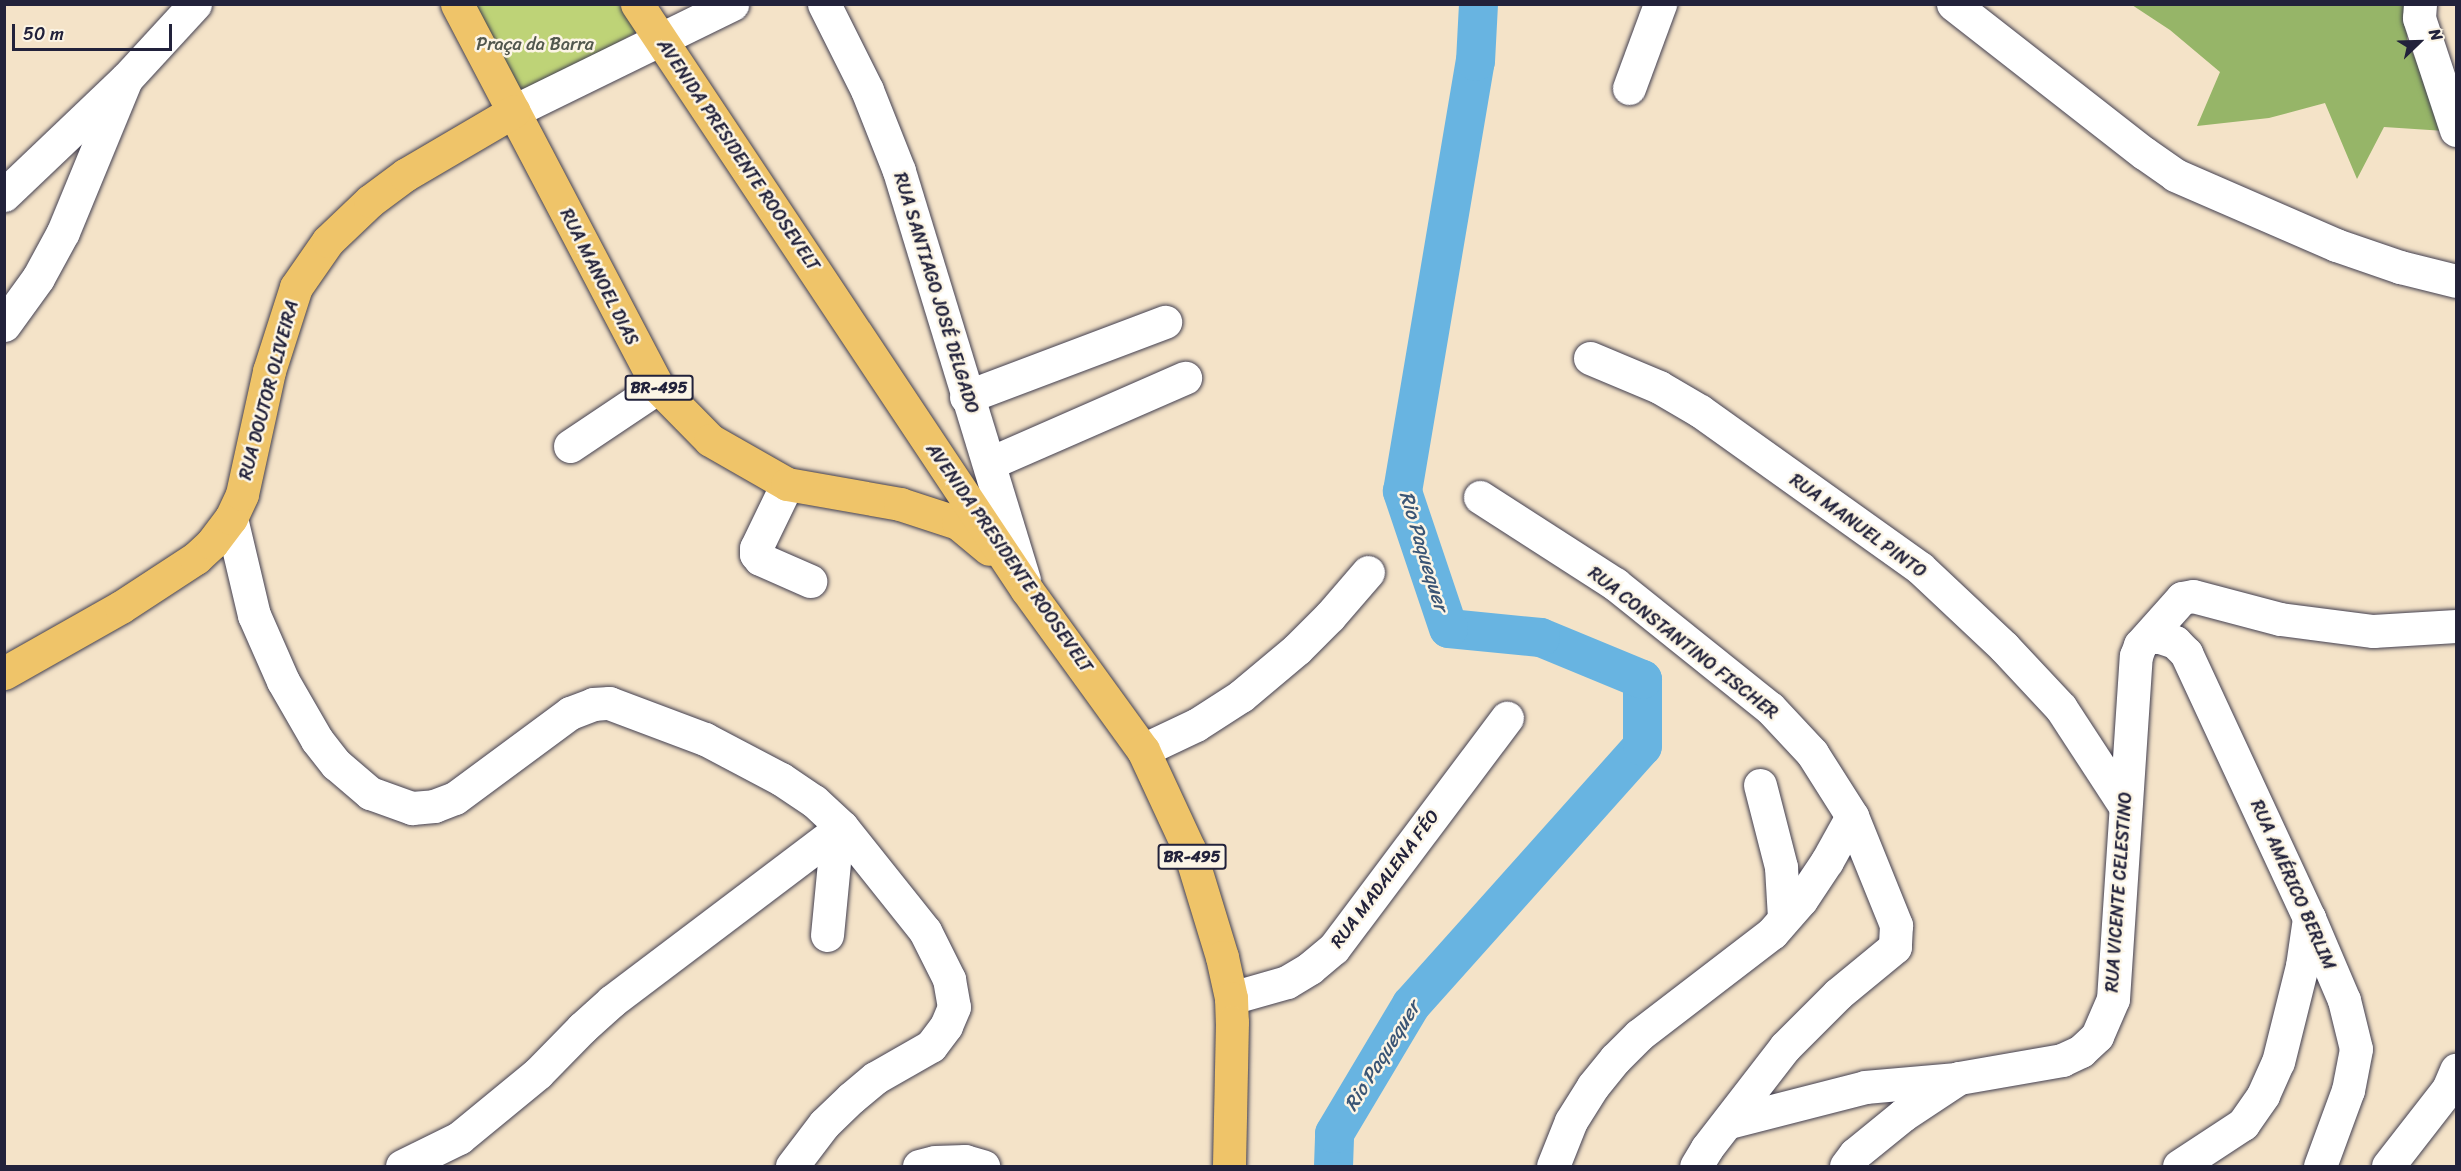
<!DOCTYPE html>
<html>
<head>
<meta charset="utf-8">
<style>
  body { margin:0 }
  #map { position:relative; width:2461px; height:1171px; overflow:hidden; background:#f4e3c8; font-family:Sriracha,sans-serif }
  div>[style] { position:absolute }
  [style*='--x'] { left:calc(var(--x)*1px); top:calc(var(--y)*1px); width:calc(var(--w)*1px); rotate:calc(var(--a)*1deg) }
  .green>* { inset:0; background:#bed377 }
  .forest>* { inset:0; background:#96b568 }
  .river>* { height:39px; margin:-19.5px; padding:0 19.5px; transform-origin:19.5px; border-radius:19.5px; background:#68b4e1 }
  .roads { filter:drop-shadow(0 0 2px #423f50) drop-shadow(0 0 2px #423f50) }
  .minor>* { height:33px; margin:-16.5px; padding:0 16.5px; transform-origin:16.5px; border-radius:16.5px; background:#fff }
  .major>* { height:33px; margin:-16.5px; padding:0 16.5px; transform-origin:16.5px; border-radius:16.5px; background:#efc469 }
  span { translate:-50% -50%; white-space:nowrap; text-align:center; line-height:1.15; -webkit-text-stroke:5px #fcf5e5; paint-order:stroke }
  .shield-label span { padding:2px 4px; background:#fcf5e5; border:2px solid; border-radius:4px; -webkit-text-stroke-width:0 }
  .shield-label { font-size:16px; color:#22223b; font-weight:700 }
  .park-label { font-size:18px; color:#51574d }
  .street-label { font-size:18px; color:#22223b }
  .water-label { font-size:20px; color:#3a5575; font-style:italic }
  .frame { position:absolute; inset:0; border:6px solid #22223b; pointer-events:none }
  .north { position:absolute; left:2389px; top:12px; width:60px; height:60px; -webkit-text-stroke:4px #fcf5e5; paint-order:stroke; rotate:67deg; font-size:16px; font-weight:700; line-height:24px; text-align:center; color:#22223b }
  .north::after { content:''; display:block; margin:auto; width:21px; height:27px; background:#22223b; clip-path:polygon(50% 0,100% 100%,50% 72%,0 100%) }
  .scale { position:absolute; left:12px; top:24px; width:160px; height:27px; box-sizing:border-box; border:3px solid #22223b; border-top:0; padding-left:8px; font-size:18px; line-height:21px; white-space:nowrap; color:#22223b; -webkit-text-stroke:4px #fcf5e5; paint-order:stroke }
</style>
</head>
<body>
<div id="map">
  <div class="green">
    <i style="clip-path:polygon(472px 5px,619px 5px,638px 31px,516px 101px)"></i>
  </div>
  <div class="forest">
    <i style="clip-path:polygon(2132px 5px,2411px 5px,2407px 39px,2445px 131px,2384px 127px,2357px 179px,2325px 103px,2269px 118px,2197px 126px,2220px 72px,2170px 30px)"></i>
  </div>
  <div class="river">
    <i style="--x:1333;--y:1166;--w:33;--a:-88"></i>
    <i style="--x:1334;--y:1133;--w:150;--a:-59.2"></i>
    <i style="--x:1411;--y:1004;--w:346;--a:-48.2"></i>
    <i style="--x:1642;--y:746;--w:67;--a:-90"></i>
    <i style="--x:1642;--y:679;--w:110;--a:-157.6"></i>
    <i style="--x:1540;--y:637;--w:92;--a:-174.4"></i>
    <i style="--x:1448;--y:628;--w:145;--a:-108.6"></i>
    <i style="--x:1402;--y:491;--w:436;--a:-80.4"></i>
    <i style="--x:1475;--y:61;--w:57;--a:-87"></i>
  </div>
  <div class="roads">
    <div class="minor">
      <i style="--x:824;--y:4;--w:96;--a:63.4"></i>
      <i style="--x:867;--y:90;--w:87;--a:68.4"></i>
      <i style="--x:899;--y:171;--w:427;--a:73"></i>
      <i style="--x:1953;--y:4;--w:242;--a:38"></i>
      <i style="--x:2144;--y:153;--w:38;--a:35"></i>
      <i style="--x:2175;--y:175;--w:176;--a:23.5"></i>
      <i style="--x:2336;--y:245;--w:68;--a:19"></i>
      <i style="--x:2400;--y:267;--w:58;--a:14"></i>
      <i style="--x:2420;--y:4;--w:14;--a:94"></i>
      <i style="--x:2419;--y:18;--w:118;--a:71.7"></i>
      <i style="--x:1629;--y:88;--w:90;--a:-69.7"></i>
      <i style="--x:514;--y:111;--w:243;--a:-26.1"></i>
      <i style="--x:4;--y:195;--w:168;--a:-43.6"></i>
      <i style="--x:126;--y:79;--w:102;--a:-47.4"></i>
      <i style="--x:4;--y:325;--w:58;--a:-54.1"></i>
      <i style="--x:38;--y:278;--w:52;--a:-61.5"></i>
      <i style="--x:63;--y:232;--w:165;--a:-67.6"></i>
      <i style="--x:1590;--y:358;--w:75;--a:22.8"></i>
      <i style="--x:1659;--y:387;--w:48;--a:30.3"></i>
      <i style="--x:1700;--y:411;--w:270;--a:35.5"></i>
      <i style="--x:1920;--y:568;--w:115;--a:43.2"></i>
      <i style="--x:2004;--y:647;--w:83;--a:46.9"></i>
      <i style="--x:2061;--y:708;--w:117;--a:56.9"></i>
      <i style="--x:966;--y:397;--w:213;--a:-20.7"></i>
      <i style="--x:570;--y:446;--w:106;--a:-33.8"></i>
      <i style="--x:990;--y:463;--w:213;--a:-23.6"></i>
      <i style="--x:787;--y:484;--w:71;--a:115.8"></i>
      <i style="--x:756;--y:548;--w:6;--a:90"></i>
      <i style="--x:756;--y:554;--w:6;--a:51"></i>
      <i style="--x:760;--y:559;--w:55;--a:23.7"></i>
      <i style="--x:1480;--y:497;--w:161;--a:32.8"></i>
      <i style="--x:1615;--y:584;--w:198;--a:38.7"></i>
      <i style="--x:1770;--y:708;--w:62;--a:47"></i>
      <i style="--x:1812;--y:753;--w:75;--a:57.6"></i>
      <i style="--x:1852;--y:816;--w:118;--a:68"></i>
      <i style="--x:1896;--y:925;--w:22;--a:93"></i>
      <i style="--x:1895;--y:947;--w:74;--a:140.5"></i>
      <i style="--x:1838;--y:994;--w:75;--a:135"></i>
      <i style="--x:1785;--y:1047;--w:128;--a:127.7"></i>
      <i style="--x:1707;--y:1148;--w:21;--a:121"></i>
      <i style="--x:231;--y:518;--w:100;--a:76.7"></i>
      <i style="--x:254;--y:615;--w:72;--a:66.3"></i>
      <i style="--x:283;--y:681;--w:68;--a:60"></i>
      <i style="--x:317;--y:740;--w:31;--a:52"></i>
      <i style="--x:336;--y:764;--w:45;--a:40.5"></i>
      <i style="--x:370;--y:793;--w:45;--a:19.7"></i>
      <i style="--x:412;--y:808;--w:22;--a:-5"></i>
      <i style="--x:434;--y:806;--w:22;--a:-21"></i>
      <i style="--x:455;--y:798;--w:143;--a:-36.5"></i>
      <i style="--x:570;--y:713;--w:25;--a:-21"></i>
      <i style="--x:593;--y:704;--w:16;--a:-4"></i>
      <i style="--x:609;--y:703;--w:103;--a:20.6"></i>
      <i style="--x:705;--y:739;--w:86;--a:27.8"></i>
      <i style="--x:781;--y:779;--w:40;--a:34"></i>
      <i style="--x:814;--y:801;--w:38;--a:43"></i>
      <i style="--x:842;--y:827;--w:133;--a:51.4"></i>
      <i style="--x:925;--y:931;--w:54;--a:63.4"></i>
      <i style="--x:949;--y:979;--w:28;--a:80"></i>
      <i style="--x:954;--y:1007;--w:21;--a:113"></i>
      <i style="--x:946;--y:1026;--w:25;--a:127"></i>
      <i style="--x:931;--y:1046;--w:64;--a:150.3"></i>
      <i style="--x:875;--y:1078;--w:31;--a:140"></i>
      <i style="--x:851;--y:1098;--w:37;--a:136"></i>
      <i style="--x:824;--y:1124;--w:53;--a:127.3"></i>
      <i style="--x:2148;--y:637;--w:12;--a:0"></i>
      <i style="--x:2160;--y:637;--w:16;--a:18"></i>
      <i style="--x:2175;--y:642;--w:16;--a:45"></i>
      <i style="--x:2186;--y:653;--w:292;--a:65.1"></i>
      <i style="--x:2309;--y:918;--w:89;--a:66.9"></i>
      <i style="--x:2344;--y:1000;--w:50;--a:76.2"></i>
      <i style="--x:2356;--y:1049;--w:42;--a:101"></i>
      <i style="--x:2348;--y:1090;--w:81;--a:110.2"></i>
      <i style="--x:1143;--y:750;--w:59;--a:-25.3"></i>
      <i style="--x:1196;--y:725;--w:54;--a:-32.8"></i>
      <i style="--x:1241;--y:696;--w:73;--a:-40"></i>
      <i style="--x:1297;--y:649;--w:47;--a:-45"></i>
      <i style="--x:1330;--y:616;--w:58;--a:-49.2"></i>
      <i style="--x:1760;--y:785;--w:85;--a:75.6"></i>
      <i style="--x:1781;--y:867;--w:51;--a:86.6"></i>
      <i style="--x:827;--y:935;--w:104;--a:-84.5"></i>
      <i style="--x:1231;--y:998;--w:58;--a:-15.9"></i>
      <i style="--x:1287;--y:982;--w:27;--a:-31"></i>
      <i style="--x:1310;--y:968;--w:31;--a:-40"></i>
      <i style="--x:1334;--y:948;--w:288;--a:-53.1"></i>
      <i style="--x:1729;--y:1122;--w:140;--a:-14.4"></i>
      <i style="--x:1865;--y:1087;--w:89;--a:-5.1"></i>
      <i style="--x:402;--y:1166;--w:64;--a:-26.2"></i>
      <i style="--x:459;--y:1138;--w:102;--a:-39.4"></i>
      <i style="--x:538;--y:1073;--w:63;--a:-45.6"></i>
      <i style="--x:582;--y:1028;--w:40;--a:-42"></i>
      <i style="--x:612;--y:1001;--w:288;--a:-37.1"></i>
      <i style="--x:919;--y:1166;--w:16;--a:-14"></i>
      <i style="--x:935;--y:1162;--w:30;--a:-2"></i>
      <i style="--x:965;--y:1161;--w:19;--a:16"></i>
      <i style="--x:1553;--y:1166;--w:48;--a:-68.2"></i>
      <i style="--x:1571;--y:1121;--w:41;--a:-57.8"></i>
      <i style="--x:1593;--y:1086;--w:35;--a:-51"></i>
      <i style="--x:1615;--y:1059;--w:34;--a:-45"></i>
      <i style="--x:1639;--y:1035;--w:168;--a:-37.5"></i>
      <i style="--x:1772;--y:933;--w:44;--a:-48.7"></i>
      <i style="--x:1801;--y:900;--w:47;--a:-56.3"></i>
      <i style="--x:1827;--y:861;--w:51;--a:-60.9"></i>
      <i style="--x:1846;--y:1166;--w:15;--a:-53"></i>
      <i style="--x:1855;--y:1154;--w:62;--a:-39.1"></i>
      <i style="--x:1903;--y:1115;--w:67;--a:-33.5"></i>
      <i style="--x:1959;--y:1078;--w:105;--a:-9.9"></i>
      <i style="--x:2062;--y:1060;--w:21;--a:-25"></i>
      <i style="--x:2081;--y:1051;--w:22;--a:-43"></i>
      <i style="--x:2097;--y:1036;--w:40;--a:-66.6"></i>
      <i style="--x:2113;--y:999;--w:344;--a:-86.2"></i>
      <i style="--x:2136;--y:656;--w:12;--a:-70"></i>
      <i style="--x:2140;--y:645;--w:63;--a:-48.2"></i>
      <i style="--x:2182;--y:598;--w:11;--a:-10"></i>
      <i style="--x:2193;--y:596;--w:90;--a:14.8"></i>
      <i style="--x:2280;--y:619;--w:94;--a:7.4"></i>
      <i style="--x:2373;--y:631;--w:83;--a:-3.4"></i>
      <i style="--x:2179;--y:1166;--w:77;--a:-33.3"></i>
      <i style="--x:2243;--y:1124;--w:35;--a:-55"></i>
      <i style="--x:2263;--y:1095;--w:36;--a:-66"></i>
      <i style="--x:2278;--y:1062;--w:99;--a:-76"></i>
      <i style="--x:2302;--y:966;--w:49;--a:-81.7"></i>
      <i style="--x:2388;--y:1166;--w:98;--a:-52.1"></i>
      <i style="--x:2448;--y:1089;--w:21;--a:-67"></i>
    </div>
    <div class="major">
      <i style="--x:457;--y:4;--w:433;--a:62.3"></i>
      <i style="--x:658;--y:387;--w:74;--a:45.5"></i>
      <i style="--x:710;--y:440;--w:89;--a:29.7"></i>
      <i style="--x:787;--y:484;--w:115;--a:10"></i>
      <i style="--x:900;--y:504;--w:61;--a:18.1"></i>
      <i style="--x:958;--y:523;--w:40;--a:40"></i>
      <i style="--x:637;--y:4;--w:704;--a:56.36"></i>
      <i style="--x:1027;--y:590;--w:198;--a:54.1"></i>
      <i style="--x:1143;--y:750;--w:109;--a:65.1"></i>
      <i style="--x:1189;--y:849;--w:113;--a:73"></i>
      <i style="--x:1222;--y:957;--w:42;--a:77.6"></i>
      <i style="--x:1231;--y:998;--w:24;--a:88"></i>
      <i style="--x:1232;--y:1022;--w:144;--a:91.2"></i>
      <i style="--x:4;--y:673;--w:134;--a:-29.4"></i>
      <i style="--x:121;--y:607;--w:90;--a:-33.2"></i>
      <i style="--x:196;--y:558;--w:22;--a:-43"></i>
      <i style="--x:212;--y:543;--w:31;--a:-53"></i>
      <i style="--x:231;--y:518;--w:26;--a:-65"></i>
      <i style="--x:242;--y:494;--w:126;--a:-77.6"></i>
      <i style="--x:269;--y:371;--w:88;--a:-72.2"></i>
      <i style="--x:296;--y:287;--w:56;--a:-55.2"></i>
      <i style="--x:328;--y:241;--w:58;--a:-43.6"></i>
      <i style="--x:370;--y:201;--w:44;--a:-36.6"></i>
      <i style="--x:405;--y:175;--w:126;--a:-30.4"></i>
    </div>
  </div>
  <div class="shield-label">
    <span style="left:659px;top:388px">BR-495</span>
    <span style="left:1192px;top:857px">BR-495</span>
  </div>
  <div class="park-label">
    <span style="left:535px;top:44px">Praça da Barra</span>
  </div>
  <div class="street-label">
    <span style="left:738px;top:155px;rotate:56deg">AVENIDA PRESIDENTE ROOSEVELT</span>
    <span style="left:599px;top:277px;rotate:63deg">RUA MANOEL DIAS</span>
    <span style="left:936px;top:293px;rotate:73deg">RUA SANTIAGO JOSÉ DELGADO</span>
    <span style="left:269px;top:390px;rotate:-75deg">RUA DOUTOR OLIVEIRA</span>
    <span style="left:1858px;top:526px;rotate:36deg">RUA MANUEL PINTO</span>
    <span style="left:1009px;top:558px;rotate:55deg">AVENIDA PRESIDENTE ROOSEVELT</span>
    <span style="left:1683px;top:643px;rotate:38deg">RUA CONSTANTINO FISCHER</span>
    <span style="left:1385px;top:879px;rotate:-53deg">RUA MADALENA FÉO</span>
    <span style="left:2293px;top:885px;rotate:66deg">RUA AMÉRICO BERLIM</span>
    <span style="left:2119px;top:892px;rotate:-86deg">RUA VICENTE CELESTINO</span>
  </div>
  <div class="water-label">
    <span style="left:1424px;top:551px;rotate:73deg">Rio Paquequer</span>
    <span style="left:1382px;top:1056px;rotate:-58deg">Rio Paquequer</span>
  </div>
  <div class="frame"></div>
  <div class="north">N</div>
  <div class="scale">50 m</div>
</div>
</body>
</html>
